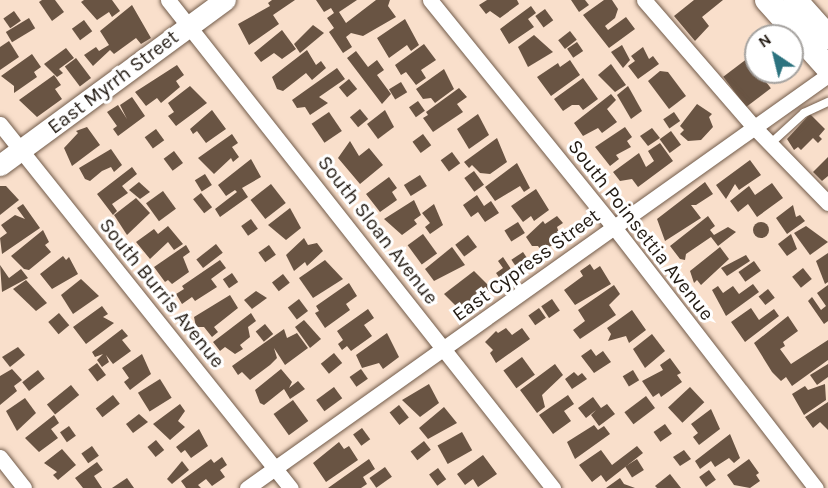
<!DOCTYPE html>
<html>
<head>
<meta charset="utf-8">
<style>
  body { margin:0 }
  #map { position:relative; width:828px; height:488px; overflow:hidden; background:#f9dfcb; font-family:Karla,sans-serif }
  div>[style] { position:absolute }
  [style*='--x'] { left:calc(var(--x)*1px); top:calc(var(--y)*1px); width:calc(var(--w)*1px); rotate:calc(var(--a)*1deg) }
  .building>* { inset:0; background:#695443; transform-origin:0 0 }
  .round { border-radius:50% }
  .roads { filter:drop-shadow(0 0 2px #715b4a) drop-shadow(0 0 2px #715b4a) }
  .lane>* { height:8px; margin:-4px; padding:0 4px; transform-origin:4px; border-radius:4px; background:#fff }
  .street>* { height:15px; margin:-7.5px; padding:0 7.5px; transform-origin:7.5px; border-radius:7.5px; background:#fff }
  .secondary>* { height:21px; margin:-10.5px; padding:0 10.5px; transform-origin:10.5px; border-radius:10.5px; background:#fff }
  .primary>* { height:24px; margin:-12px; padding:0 12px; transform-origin:12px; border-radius:12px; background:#fff }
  span { translate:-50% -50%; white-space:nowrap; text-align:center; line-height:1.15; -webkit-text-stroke:6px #fff; paint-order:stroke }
  .street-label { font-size:20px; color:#211911 }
  .north { position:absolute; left:744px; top:24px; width:60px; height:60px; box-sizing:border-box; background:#fff; border:2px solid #a6a3a0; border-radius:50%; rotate:325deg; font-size:16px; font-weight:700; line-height:24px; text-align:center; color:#211911 }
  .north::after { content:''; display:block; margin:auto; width:21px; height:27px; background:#2c737f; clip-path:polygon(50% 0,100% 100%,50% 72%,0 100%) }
</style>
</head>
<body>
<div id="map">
  <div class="building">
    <i style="clip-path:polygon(42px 0,55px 0,64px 12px,52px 21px,39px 2px)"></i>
    <i style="clip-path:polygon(84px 0,112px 0,120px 11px,112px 17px,109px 12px,97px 20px,81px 2px)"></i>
    <i style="clip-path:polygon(272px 0,295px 0,273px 15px,279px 24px,249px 45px,238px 24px,270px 6px,268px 3px)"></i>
    <i style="clip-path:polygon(316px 0,357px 0,339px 12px,346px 23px,376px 0,390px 0,388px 6px,396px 17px,363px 36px,351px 33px,346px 37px,352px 47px,343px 53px,329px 32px,334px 28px,327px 18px,334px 13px,331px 8px,324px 12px)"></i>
    <i style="clip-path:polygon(487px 0,517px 0,519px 4px,500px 18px,490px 11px,486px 14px,479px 5px)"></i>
    <i style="clip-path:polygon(571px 0,585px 0,589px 5px,579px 12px)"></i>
    <i style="clip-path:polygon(604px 0,612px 0,618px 9px,615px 18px,605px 26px,608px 30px,626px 17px,635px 29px,609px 48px,583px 15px)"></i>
    <i style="clip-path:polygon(694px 0,723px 0,702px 17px,709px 26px,695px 41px,674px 16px)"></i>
    <i style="clip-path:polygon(132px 5px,151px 38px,141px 44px,136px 38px,114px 54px,110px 50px,93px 66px,84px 55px,96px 47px,99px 51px,109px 45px,100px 31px)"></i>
    <i style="clip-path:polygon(531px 6px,536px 13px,528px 19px,534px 27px,509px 44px,500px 29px)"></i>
    <i style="left:545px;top:9px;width:14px;height:12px;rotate:54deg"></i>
    <i style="left:14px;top:11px;width:12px;height:13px;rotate:55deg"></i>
    <i style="left:29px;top:18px;width:12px;height:27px;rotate:59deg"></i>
    <i style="clip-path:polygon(405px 19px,419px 45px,411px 51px,407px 45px,389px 58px,377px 38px)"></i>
    <i style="left:84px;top:20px;width:14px;height:15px;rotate:54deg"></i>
    <i style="clip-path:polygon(313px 25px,324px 33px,300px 53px,294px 44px)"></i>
    <i style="clip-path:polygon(282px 30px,296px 49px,282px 59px,274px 53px,261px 62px,254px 53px)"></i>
    <i style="left:570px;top:31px;width:11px;height:15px;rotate:52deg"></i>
    <i style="clip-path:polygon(534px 35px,553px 52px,528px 67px,518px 47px)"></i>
    <i style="clip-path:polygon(9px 41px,19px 57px,0 70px,0 47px)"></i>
    <i style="left:577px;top:42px;width:11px;height:12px;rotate:56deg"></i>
    <i style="clip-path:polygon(424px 44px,436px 60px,421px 70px,426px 78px,416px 85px,406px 72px,401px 75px,395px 65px)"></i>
    <i style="clip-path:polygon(622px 45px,630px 60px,623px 68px,611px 52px)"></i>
    <i style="clip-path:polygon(643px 47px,649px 59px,653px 56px,659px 64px,638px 79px,628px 66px,635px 61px,631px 56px)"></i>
    <i style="clip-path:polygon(66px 48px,74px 58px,59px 69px,63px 73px,57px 77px,44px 64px)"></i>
    <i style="clip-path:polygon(307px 50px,316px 65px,321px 61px,326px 68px,312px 80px,306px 73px,283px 91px,277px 89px,272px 77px)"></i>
    <i style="clip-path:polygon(356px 51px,368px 67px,377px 60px,384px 70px,377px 75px,391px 94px,382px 104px,347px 58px)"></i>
    <i style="clip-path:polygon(32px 54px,41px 67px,34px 72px,37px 77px,14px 93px,14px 86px,1px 76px)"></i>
    <i style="left:76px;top:58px;width:25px;height:14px;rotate:53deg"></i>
    <i style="left:748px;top:58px;width:38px;height:31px;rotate:53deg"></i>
    <i style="clip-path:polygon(570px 60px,580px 75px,551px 96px,537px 77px,558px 63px,560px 67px)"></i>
    <i style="clip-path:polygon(611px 64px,626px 85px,615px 92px,598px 75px)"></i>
    <i style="clip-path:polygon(177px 65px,184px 75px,176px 81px,180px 87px,161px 103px,157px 98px,146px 106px,135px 92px)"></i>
    <i style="clip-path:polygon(337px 68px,345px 79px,319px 97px,328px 103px,310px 115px,305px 107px,297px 108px,292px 100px)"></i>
    <i style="clip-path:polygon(444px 69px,454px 89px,435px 103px,431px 98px,423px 99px,416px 89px)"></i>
    <i style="clip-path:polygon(660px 71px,668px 72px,686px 96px,669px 109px,648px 81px)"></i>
    <i style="clip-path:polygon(54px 75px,61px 85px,55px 89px,62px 99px,37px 117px,19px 100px)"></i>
    <i style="clip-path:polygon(583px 78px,598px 99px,583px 110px,579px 105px,572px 105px,563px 111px,554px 99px)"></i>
    <i style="left:349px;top:79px;width:13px;height:13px;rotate:51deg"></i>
    <i style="left:401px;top:82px;width:12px;height:14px;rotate:59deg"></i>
    <i style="clip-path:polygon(190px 86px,207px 103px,176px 126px,168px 116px,174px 112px,168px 103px)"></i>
    <i style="clip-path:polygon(628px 86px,642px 111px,631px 119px,617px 95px)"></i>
    <i style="clip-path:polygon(459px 88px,467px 97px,457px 104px,463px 112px,433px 132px,423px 118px,428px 115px,426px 112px)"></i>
    <i style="clip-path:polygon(611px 94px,616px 100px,607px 109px,617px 122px,602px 133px,598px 128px,583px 136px,574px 123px)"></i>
    <i style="clip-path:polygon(132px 97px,145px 116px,118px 136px,113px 129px,117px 126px,107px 112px,118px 105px,127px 119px,120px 105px)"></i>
    <i style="left:418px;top:101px;width:12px;height:11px;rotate:55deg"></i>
    <i style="clip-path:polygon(697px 104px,712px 114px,709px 117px,713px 127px,701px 140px,688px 141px,680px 134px,684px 130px,680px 126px)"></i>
    <i style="left:360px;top:109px;width:13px;height:13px;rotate:51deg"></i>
    <i style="clip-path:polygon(212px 110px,226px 129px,206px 143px,197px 131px,193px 134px,190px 129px)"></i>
    <i style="clip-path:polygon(385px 110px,394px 127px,378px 139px,367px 124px)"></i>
    <i style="left:329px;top:112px;width:23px;height:21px;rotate:56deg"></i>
    <i style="left:674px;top:112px;width:11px;height:13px;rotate:56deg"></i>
    <i style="clip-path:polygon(478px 114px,489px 135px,469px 149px,457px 129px)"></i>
    <i style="clip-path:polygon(810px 114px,825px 129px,819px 136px,822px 139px,818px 143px,813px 138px,801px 150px,798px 147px,794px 150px,787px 139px)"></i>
    <i style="clip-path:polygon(87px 127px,100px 145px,72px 166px,64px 148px,78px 133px,76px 131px)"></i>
    <i style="clip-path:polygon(625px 127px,632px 137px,627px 141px,631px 147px,616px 155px,619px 159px,610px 166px,595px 147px)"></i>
    <i style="clip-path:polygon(652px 128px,660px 138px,648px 146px,640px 136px)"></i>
    <i style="left:156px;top:129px;width:14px;height:14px;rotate:54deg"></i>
    <i style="left:671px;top:131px;width:17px;height:14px;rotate:54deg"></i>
    <i style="clip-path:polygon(232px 134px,238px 143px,232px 147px,239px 157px,233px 162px,231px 158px,214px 174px,198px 158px)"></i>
    <i style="left:423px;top:134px;width:14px;height:13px;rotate:54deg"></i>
    <i style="clip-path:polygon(497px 138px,507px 162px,490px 174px,480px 173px,472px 165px,469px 168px,464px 162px)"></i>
    <i style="clip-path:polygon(350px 141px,359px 156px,369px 148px,383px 165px,360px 184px,338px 158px)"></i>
    <i style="clip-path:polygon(660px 143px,673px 161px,638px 187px,632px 179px,620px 181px,613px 172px,639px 153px,646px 167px,654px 161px,648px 151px)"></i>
    <i style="clip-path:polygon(111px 149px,122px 165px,114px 172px,111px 167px,102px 171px,90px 181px,85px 179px,79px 168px)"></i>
    <i style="left:174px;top:151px;width:15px;height:13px;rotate:53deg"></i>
    <i style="left:452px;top:152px;width:14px;height:14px;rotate:54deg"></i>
    <i style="clip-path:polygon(828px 157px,828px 176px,822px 181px,813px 172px)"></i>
    <i style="clip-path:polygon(251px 159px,261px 177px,242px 188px,248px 197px,220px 217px,215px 209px,237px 192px,235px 190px,226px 196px,218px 185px)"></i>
    <i style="clip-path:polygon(750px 160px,761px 175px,739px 190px,735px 184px,726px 199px,716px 185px)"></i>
    <i style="clip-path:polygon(517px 163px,530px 188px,524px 192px,520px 186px,495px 201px,485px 187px)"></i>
    <i style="clip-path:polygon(132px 167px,137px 174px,122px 186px,128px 193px,112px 204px,117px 211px,113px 215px,97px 194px)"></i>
    <i style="left:474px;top:171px;width:17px;height:12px;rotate:54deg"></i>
    <i style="left:205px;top:174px;width:13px;height:12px;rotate:58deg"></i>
    <i style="left:420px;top:175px;width:13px;height:19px;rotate:58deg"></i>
    <i style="clip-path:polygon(389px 177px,397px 188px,392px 192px,397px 200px,380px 212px,366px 194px)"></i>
    <i style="clip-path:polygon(139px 182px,150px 192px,140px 199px,129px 190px)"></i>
    <i style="clip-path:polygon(705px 182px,713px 194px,696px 205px,691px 205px,701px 218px,665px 241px,657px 219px)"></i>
    <i style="clip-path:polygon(772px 183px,783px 198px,757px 217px,748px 204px,738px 212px,730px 201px,749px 186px,755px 195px)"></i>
    <i style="left:271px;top:184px;width:24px;height:26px;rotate:52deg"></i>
    <i style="clip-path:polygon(0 186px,6px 186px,19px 200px,0 215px)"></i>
    <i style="clip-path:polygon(536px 189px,549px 210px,534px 221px,531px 216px,523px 222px,511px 206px)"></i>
    <i style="left:163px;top:191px;width:22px;height:21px;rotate:54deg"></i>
    <i style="left:201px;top:193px;width:18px;height:10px;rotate:52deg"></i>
    <i style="clip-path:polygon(477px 195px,484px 206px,491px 201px,499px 213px,485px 222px,478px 212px,471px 217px,463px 205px)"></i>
    <i style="clip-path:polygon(136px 198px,150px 213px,127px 235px,114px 215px)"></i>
    <i style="clip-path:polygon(414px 200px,421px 215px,414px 220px,417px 224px,402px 235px,384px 219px)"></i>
    <i style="clip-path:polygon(23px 204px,40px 228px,2px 254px,0 238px,7px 233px,1px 225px,15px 215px,25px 219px,17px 208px)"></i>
    <i style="clip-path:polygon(434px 204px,443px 225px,430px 234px,425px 227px,430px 223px,422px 213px)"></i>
    <i style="clip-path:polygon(793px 205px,796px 217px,800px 215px,805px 221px,787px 234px,776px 218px)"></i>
    <i style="clip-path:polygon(290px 208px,301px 228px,286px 240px,268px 225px)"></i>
    <i style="clip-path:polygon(557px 216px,563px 223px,557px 227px,561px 239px,542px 252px,538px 246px,532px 246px,526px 237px,543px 221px,545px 224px)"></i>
    <i style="clip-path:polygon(708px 216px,715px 226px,710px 230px,714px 235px,728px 227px,736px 232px,718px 246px,711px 237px,686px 254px,685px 260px,680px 259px,670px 246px)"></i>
    <i style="left:251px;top:219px;width:12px;height:12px;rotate:55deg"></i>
    <i style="left:518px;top:222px;width:13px;height:16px;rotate:58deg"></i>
    <i class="round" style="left:753px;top:222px;width:16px;height:16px"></i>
    <i style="clip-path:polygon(168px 226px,183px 244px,174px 250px,168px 242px,150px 259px,136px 242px,154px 229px,158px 234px)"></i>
    <i style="clip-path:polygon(806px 226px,828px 242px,810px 255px,794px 233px)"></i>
    <i style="clip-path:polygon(43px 230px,49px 242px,45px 245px,51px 252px,29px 270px,24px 269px,11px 256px)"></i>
    <i style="left:423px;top:234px;width:24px;height:19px;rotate:54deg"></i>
    <i style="clip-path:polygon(791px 234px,797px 249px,787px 256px,778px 244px)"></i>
    <i style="left:468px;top:235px;width:15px;height:16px;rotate:53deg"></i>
    <i style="clip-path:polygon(304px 238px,308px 245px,317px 243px,323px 251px,307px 266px,305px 262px,294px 271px,286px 255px)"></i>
    <i style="left:216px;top:244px;width:11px;height:25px;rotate:52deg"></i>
    <i style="clip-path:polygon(186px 245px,190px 252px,183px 257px,189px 272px,172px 284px,168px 280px,165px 282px,154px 267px)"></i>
    <i style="left:269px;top:245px;width:12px;height:13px;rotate:55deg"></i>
    <i style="clip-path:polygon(452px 247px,465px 265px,434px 281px,425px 269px)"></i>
    <i style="clip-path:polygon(720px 247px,729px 259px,701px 285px,697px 280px,694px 283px,690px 271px)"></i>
    <i style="left:523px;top:252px;width:14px;height:14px;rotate:56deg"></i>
    <i style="clip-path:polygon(828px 253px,828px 282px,825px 284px,816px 261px)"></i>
    <i style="clip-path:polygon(746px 255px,750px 261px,727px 276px,721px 268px)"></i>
    <i style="clip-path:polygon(63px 256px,66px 260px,69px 257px,78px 274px,52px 289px,40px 274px)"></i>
    <i style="clip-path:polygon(503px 257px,515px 275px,503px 283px,496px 273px,503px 268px,498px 261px)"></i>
    <i style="clip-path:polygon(220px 260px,226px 268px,211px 279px,217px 287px,195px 301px,192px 297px,182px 304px,176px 294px,184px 289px,182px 286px)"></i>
    <i style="clip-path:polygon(325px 260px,343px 279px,313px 298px,299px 278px)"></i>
    <i style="left:754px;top:261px;width:12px;height:19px;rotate:55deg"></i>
    <i style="clip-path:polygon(590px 264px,594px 270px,600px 266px,611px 284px,575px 305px,564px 290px,583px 276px,580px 271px)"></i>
    <i style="clip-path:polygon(0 265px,9px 278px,21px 269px,28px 278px,2px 292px)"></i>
    <i style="left:803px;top:268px;width:14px;height:14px;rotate:51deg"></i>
    <i style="clip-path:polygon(474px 271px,492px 289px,462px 312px,444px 294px)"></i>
    <i style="left:232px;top:273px;width:11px;height:11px;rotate:56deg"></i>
    <i style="left:283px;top:274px;width:11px;height:14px;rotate:52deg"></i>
    <i style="clip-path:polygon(81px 279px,99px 296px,73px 314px,61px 295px)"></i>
    <i style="clip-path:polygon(26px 280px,47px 303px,36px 311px,13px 289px)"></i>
    <i style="clip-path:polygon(349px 283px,357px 296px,346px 304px,350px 310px,325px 328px,315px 313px,319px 311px,316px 306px)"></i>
    <i style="clip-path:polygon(753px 284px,759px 292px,726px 316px,712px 290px,718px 286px,723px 293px,733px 286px,739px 294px)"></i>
    <i style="clip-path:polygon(614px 285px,620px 294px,609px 305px,616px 315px,580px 339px,573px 330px,585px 321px,578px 310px)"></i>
    <i style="clip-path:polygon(828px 285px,828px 321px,824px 324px,808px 301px,812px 297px,821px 310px,826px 306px,817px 293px)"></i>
    <i style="left:768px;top:289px;width:11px;height:12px;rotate:52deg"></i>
    <i style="clip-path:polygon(256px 291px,267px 298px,252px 309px,244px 300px)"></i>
    <i style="clip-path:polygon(230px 295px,238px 308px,214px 327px,218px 332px,212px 337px,204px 327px,196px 327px,194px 317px)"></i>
    <i style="left:299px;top:299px;width:15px;height:14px;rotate:53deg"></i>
    <i style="left:552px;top:299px;width:14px;height:13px;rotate:56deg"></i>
    <i style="clip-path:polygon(102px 306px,108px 314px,103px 317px,114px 323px,86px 344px,73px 327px)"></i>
    <i style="left:539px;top:308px;width:12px;height:13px;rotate:55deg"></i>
    <i style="clip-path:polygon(751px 308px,759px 320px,774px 309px,779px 316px,745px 342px,731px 322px)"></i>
    <i style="clip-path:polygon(368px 309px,374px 318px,364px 325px,372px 336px,351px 351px,347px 346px,342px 350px,338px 344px,343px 340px,337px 331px)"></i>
    <i style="clip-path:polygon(632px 310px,646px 330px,629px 343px,626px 336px,608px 341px,611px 334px,607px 328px)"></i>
    <i style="left:59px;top:313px;width:16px;height:14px;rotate:50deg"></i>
    <i style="clip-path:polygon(251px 313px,256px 321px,248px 327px,250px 337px,240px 345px,243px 349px,235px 354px,225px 347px,220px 351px,213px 342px)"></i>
    <i style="clip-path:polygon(788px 316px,798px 331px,783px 342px,785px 346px,780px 349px,791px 364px,828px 340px,828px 360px,792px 386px,786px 377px,781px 381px,772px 372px,754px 343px)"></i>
    <i style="clip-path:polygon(304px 320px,321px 339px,310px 348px,295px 327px)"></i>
    <i style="left:265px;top:324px;width:13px;height:12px;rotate:51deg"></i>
    <i style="clip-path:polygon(506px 328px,512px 335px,522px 328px,530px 339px,496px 363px,490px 353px,493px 350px,485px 342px,496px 331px,498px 333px)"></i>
    <i style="clip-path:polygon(122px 329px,128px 336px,122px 340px,131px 351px,113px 364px,106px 355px,109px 362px,102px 367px,97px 360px,103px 354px,95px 357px,92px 352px)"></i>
    <i style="clip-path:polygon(284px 329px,287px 338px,297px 333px,308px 348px,285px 365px,274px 348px,277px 358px,270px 365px,250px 380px,242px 372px,238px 375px,232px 366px)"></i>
    <i style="clip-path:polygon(387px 333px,399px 357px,383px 369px,379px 363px,362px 368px,356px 355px)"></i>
    <i style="clip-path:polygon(652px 334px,665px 351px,645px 368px,633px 349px)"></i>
    <i style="clip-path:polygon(18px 347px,25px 355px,10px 367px,2px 357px)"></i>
    <i style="clip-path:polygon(591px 349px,596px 356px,603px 351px,611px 362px,594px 373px,581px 356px)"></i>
    <i style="left:334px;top:353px;width:13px;height:17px;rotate:51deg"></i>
    <i style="clip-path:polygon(142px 354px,151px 374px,130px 390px,124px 382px,129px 378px,122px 368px)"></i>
    <i style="left:522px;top:357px;width:22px;height:23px;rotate:54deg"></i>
    <i style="clip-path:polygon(670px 358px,681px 373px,677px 375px,682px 382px,661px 397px,659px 393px,653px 397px,642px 381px,663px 370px,660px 365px)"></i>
    <i style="left:97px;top:363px;width:15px;height:11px;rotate:53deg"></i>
    <i style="clip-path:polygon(555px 364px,563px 375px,542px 395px,545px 407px,537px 413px,520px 390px)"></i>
    <i style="clip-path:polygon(828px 364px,828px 377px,817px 385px,810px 375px)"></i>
    <i style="clip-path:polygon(12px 369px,22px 380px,14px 386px,17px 391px,0 405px,0 376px)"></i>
    <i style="clip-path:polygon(281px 369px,292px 382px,289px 388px,298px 381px,305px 389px,290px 399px,284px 389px,264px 405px,260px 403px,255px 390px)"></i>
    <i style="left:361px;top:369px;width:12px;height:14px;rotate:55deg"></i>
    <i style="left:38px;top:370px;width:11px;height:20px;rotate:52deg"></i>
    <i style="left:633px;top:370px;width:12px;height:12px;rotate:59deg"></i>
    <i style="clip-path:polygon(574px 372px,578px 376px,582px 373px,587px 379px,572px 389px,565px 379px)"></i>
    <i style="left:160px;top:379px;width:22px;height:26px;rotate:58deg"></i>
    <i style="clip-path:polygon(429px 384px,439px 403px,420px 417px,402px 400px)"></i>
    <i style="clip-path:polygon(825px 384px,826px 400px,804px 415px,792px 394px,805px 386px,808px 390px)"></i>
    <i style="left:71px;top:385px;width:13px;height:31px;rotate:51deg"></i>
    <i style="left:334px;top:387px;width:14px;height:22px;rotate:54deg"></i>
    <i style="left:690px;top:387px;width:21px;height:30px;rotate:47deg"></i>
    <i style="left:113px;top:395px;width:11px;height:22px;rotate:52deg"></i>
    <i style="clip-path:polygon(568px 395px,574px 404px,564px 411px,571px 421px,553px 434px,539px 415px)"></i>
    <i style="left:646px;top:396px;width:15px;height:27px;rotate:53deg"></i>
    <i style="clip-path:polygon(593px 397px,601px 408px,607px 404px,615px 414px,599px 426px,591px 415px,596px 410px,586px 418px,578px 408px)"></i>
    <i style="clip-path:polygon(25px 398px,36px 413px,17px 431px,6px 411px)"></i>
    <i style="left:293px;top:400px;width:26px;height:24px;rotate:54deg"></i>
    <i style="clip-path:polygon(828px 402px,828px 430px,820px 422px,813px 428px,805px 417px)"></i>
    <i style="clip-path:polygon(180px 404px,185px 411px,178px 421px,185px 427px,170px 440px,153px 424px)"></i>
    <i style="left:399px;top:405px;width:16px;height:12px;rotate:52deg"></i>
    <i style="clip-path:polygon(444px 407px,457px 423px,428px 439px,419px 428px)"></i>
    <i style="clip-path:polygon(711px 409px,720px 429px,699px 445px,693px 437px,698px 433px,691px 424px)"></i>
    <i style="clip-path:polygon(139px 414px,148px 422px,133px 433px,126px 424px)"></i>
    <i style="clip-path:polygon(54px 415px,59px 423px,51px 429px,58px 438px,39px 452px,25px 438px)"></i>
    <i style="left:665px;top:424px;width:12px;height:14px;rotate:55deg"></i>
    <i style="clip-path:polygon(594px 425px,598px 430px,604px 426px,610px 434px,575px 459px,567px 442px)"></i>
    <i style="left:69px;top:426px;width:12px;height:11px;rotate:55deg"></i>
    <i style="left:362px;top:428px;width:14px;height:11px;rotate:54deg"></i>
    <i style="clip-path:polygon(199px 429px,208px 446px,191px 458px,185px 450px,181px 453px,176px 447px)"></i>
    <i style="left:462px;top:432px;width:21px;height:28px;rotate:61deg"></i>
    <i style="clip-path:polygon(730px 434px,740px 458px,734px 463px,729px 458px,715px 467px,711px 461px,700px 469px,695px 461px)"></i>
    <i style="left:156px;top:440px;width:13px;height:11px;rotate:51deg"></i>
    <i style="left:424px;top:441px;width:11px;height:17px;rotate:52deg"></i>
    <i style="clip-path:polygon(339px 442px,344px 449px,349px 446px,358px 460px,326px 482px,313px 463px)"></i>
    <i style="left:92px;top:446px;width:12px;height:13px;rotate:55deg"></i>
    <i style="clip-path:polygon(637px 446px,643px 453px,606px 482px,601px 475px,592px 482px,579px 465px,601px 450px,612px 465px)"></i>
    <i style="clip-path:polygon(62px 449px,76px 465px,58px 480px,53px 475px,57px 472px,44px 463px)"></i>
    <i style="clip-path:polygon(684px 450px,691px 459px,680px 466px,673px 457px)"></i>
    <i style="clip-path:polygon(483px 455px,497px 474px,478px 487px,473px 479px,465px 485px,457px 474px)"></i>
    <i style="clip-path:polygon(222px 457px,227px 465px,220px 470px,225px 477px,212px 486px,206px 479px,198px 485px,201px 488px,186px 488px,181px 481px,211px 459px,214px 463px)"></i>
    <i style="clip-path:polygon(369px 459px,375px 469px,363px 477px,367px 484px,361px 488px,328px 488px)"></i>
    <i style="left:637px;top:459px;width:13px;height:14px;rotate:58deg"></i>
    <i style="clip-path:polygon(749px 459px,759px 473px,756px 475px,760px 481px,750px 488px,734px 485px,727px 475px)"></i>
    <i style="clip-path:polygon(182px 461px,189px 470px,172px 484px,167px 479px)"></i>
    <i style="clip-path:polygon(97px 462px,103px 470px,94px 476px,102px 488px,83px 488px,75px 478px)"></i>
    <i style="left:385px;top:467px;width:12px;height:19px;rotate:55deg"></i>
    <i style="left:438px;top:468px;width:14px;height:11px;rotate:54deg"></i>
    <i style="left:709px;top:470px;width:12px;height:12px;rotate:55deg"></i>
    <i style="clip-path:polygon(670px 474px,681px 488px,657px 488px,655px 486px)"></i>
    <i style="clip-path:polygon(127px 478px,134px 488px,112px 488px)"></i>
    <i style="clip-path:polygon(620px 478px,624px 484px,635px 488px,606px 488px)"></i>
  </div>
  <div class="roads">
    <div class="lane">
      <i style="--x:770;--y:144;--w:46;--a:-42.4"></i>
      <i style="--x:804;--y:113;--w:26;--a:-25"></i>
    </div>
    <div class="street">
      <i style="--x:168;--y:0;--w:622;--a:51.73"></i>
      <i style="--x:430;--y:0;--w:292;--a:51"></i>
      <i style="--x:614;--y:227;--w:330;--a:52.3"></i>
      <i style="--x:644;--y:0;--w:168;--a:49.1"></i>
      <i style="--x:754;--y:127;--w:106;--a:45.8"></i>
      <i style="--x:0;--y:124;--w:466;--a:51.4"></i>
      <i style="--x:0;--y:457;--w:39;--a:52"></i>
      <i style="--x:247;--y:488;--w:713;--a:-35.41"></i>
    </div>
    <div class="secondary">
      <i style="--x:0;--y:165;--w:279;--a:-36.3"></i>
    </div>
    <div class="primary">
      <i style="--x:767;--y:0;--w:91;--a:48.1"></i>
      <i style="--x:795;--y:0;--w:50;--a:48.3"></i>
    </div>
  </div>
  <div class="street-label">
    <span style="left:113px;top:82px;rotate:-37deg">East Myrrh Street</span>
    <span style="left:378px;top:230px;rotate:52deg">South Sloan Avenue</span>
    <span style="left:641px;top:230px;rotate:52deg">South Poinsettia Avenue</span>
    <span style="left:526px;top:265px;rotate:-36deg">East Cypress Street</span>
    <span style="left:162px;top:293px;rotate:51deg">South Burris Avenue</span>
  </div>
  <div class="north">N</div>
</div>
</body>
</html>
